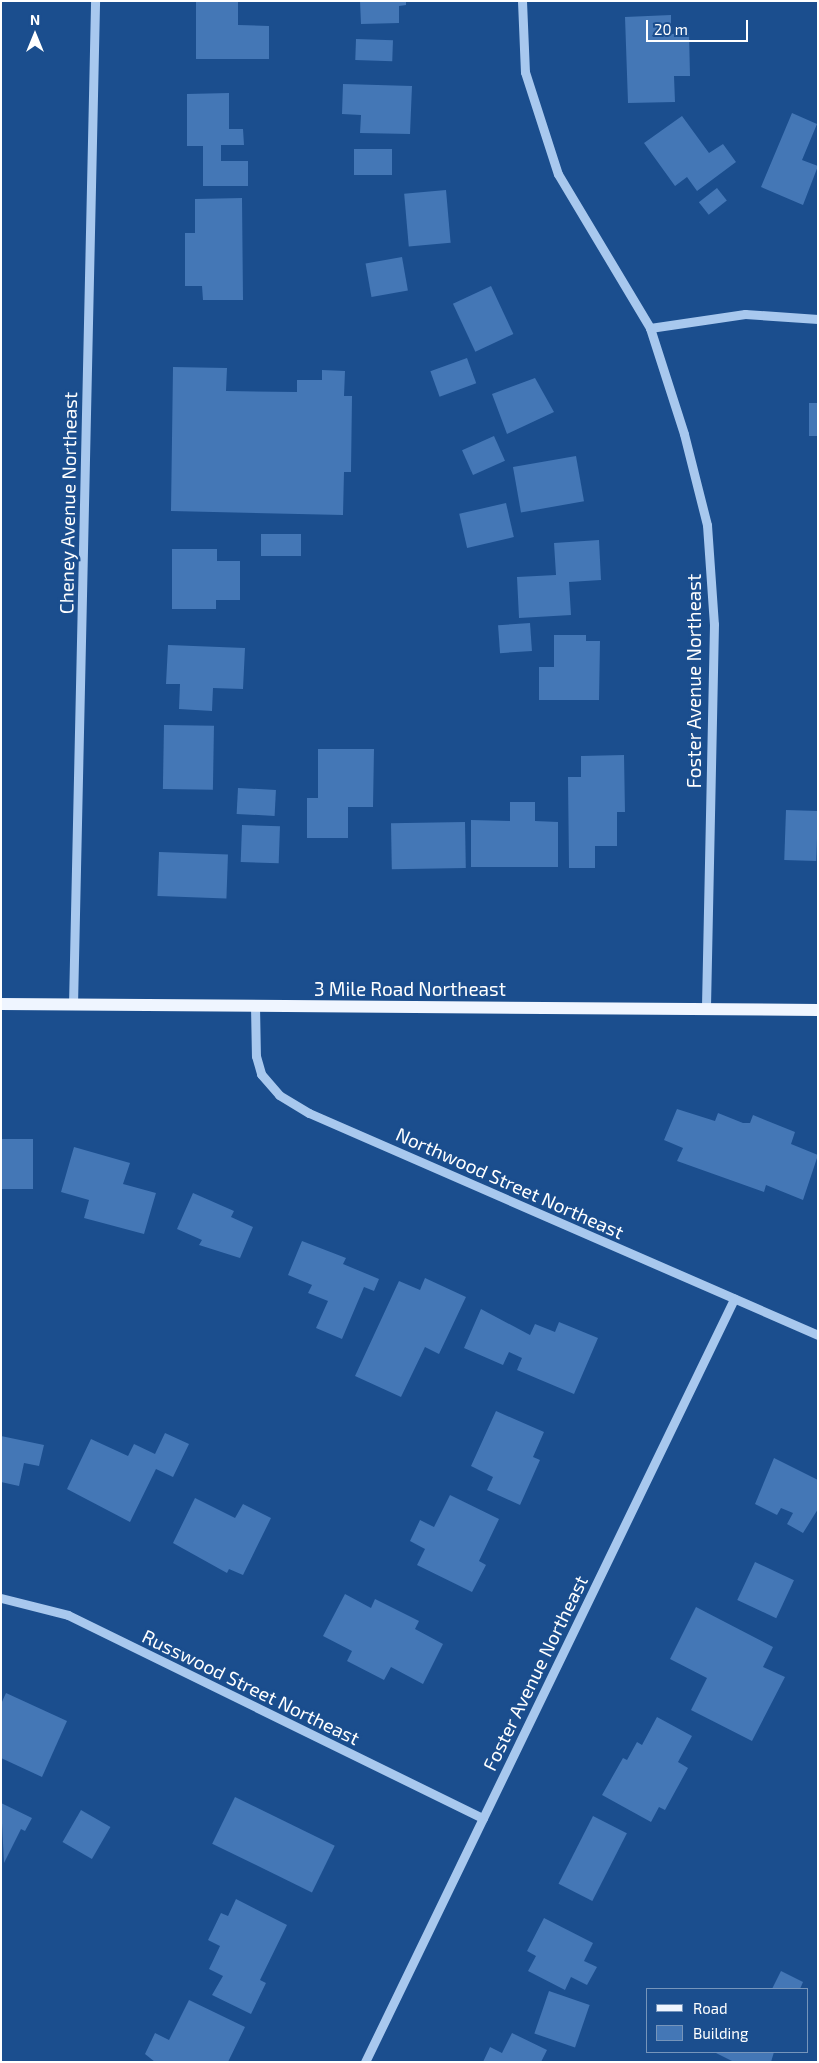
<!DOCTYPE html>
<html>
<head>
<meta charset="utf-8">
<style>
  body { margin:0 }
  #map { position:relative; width:819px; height:2063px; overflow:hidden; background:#1b4e8e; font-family:"Exo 2",sans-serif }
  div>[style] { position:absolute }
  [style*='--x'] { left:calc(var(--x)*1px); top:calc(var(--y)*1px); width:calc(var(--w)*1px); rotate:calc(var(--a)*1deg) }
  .building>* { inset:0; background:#4477b6; transform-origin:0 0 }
  .minor>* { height:9px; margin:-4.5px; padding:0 4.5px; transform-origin:4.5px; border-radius:4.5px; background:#a8c8ee }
  .major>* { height:12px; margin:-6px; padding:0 6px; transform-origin:6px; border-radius:6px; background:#eff5ff }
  span { translate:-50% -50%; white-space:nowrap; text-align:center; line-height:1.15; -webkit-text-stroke:5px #1b4e8e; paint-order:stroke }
  .street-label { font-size:19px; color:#fff }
  .frame { position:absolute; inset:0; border:2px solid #fff; pointer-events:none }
  .legend { position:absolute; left:646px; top:1988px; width:162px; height:65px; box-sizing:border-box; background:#1b4e8e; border:1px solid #7695bb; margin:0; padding:6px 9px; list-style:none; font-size:15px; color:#fff }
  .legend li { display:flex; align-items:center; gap:10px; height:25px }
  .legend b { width:25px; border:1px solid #7695bb }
  .north { position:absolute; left:10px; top:10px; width:50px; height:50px; -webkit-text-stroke:4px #1b4e8e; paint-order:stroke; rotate:0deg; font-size:14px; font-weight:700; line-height:20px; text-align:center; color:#fff }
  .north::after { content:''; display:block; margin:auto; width:18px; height:22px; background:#fff; clip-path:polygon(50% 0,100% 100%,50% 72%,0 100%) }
  .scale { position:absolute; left:646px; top:20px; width:102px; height:22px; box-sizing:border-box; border:2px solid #fff; border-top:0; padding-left:6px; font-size:15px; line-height:18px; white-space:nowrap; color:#fff; -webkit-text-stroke:4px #1b4e8e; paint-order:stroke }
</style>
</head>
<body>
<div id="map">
  <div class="building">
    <i style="clip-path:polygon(196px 1px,238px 1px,238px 25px,269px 26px,269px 59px,196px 59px)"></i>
    <i style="clip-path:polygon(360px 1px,406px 1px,406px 5px,399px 6px,399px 23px,361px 24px)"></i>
    <i style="clip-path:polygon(671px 15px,671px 34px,689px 33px,690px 76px,674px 76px,675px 102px,628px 103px,625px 17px)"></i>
    <i style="left:356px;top:39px;width:37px;height:21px;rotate:2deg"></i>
    <i style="clip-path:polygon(343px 84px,412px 86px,410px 134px,360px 133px,361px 115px,342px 114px)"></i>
    <i style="clip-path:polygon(229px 93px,229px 129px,243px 129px,244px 145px,221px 145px,221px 161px,248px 161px,248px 186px,203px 186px,203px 146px,187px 146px,187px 94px)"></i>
    <i style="clip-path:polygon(792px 113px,817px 124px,802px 160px,818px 166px,803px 205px,761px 187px)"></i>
    <i style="clip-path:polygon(682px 116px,709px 153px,723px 144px,736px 162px,697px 191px,687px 177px,675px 186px,644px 143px)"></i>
    <i style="left:354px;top:149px;width:38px;height:26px"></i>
    <i style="left:717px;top:188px;width:16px;height:23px;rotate:52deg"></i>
    <i style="left:446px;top:190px;width:53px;height:42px;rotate:85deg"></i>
    <i style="clip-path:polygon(242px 198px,243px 300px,203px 300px,202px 286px,185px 286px,185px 233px,195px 233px,195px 199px)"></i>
    <i style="left:402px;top:257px;width:34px;height:37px;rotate:80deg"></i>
    <i style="left:491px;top:286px;width:53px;height:42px;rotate:65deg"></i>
    <i style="left:467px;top:358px;width:27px;height:39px;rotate:70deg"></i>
    <i style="clip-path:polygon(173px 367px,227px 368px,226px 391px,297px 392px,297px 380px,322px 380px,322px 370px,345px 371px,344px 396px,352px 396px,351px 472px,344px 472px,343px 515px,171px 511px)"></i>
    <i style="clip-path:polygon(535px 378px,554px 412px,507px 434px,492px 394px)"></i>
    <i style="left:809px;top:403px;width:9px;height:33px"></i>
    <i style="left:494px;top:436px;width:27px;height:35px;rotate:66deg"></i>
    <i style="left:576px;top:456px;width:46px;height:64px;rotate:80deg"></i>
    <i style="left:506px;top:503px;width:35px;height:48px;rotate:77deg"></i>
    <i style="left:301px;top:534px;width:22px;height:40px;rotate:90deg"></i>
    <i style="clip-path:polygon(599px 540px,601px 580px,569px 582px,571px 615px,519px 618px,517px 577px,556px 575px,554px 543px)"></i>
    <i style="clip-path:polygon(172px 549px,217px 549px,217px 561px,240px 561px,240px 600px,216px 600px,216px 609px,172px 609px)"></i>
    <i style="left:530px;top:623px;width:28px;height:32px;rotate:86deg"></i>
    <i style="clip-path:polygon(554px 635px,586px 635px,586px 641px,600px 641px,599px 700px,539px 700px,539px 667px,554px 667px)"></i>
    <i style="clip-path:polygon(168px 645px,245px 648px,243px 689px,213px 688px,212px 711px,179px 709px,180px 684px,166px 684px)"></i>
    <i style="left:164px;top:725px;width:50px;height:64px;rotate:1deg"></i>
    <i style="clip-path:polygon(318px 749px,374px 749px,373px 807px,348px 807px,348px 838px,307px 838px,307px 798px,318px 798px)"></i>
    <i style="clip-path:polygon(624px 755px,625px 812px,617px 812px,617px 846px,595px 846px,595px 868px,569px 868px,568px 777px,581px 777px,581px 756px)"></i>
    <i style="left:238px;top:788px;width:38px;height:26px;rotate:3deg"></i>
    <i style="clip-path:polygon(510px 802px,535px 802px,535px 821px,558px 822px,558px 867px,471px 867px,471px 820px,510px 821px)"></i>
    <i style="left:786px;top:810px;width:32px;height:50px;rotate:2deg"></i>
    <i style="left:465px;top:822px;width:46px;height:74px;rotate:89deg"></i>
    <i style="left:242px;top:825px;width:38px;height:37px;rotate:2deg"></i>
    <i style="left:159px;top:852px;width:69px;height:44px;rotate:2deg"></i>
    <i style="clip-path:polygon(677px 1109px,715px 1121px,718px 1113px,743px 1123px,750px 1123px,753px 1115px,795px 1132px,791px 1144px,818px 1155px,803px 1200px,766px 1185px,764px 1192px,677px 1161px,683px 1148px,664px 1140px)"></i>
    <i style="left:1px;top:1139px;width:32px;height:50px"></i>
    <i style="clip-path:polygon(74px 1147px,130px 1163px,123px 1184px,156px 1193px,144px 1234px,84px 1218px,89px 1200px,61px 1192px)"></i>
    <i style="clip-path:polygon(193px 1193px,234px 1211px,231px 1217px,253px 1227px,240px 1258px,199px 1245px,202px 1240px,177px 1229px)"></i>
    <i style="clip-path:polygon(302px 1241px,346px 1258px,343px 1264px,379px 1279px,374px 1291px,364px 1287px,342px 1339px,316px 1328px,328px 1301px,308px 1293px,312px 1285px,288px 1275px)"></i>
    <i style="clip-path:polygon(425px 1278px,466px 1297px,439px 1354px,425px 1347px,401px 1397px,355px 1376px,399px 1281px,420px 1290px)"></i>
    <i style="clip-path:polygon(481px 1309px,530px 1335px,535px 1324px,555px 1332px,559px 1322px,598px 1338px,574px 1394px,517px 1370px,522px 1358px,509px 1352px,503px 1365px,464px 1348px)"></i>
    <i style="clip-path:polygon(496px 1411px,544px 1432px,533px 1457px,540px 1460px,520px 1505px,487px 1490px,493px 1477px,471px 1466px)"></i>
    <i style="clip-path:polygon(165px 1433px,189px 1444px,173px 1477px,156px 1469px,130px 1522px,67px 1489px,91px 1439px,128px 1456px,134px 1444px,155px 1454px)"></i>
    <i style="clip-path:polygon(1px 1436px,44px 1445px,39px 1466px,24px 1463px,19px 1486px,1px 1482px)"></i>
    <i style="clip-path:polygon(774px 1458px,818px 1480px,818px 1509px,803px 1533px,787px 1524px,793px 1513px,781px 1508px,777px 1515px,755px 1504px)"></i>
    <i style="clip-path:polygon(450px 1495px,499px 1519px,479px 1561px,486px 1565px,472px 1592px,417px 1565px,425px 1549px,410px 1541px,420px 1520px,434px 1527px)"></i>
    <i style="clip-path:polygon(195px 1498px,235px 1518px,243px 1504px,271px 1518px,243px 1575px,229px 1569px,227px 1573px,173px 1543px)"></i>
    <i style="left:755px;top:1562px;width:43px;height:42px;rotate:25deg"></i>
    <i style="clip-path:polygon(345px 1594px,371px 1608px,375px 1599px,419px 1621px,415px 1629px,443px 1644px,423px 1684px,391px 1667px,384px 1680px,347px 1661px,352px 1651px,323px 1636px)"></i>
    <i style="clip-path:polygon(696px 1607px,773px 1647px,763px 1667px,785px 1677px,752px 1741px,691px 1710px,707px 1678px,670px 1659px)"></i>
    <i style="clip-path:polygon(6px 1693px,67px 1721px,42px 1777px,1px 1758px,1px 1704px)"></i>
    <i style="clip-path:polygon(657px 1717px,692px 1736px,678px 1762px,688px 1768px,665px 1810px,659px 1807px,651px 1822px,602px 1795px,623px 1758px,627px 1760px,637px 1742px,642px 1745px)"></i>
    <i style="left:235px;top:1797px;width:111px;height:52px;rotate:26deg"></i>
    <i style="clip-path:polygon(1px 1803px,32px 1818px,25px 1831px,21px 1829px,4px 1863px)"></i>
    <i style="left:81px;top:1810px;width:34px;height:37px;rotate:30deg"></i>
    <i style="left:593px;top:1816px;width:38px;height:76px;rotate:27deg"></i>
    <i style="clip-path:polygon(236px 1899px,287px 1925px,260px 1980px,266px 1983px,251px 2014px,212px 1995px,223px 1976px,209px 1969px,220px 1946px,208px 1940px,221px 1913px,228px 1916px)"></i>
    <i style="clip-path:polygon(544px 1918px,593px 1943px,584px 1961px,597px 1967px,587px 1985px,571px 1977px,565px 1990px,528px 1971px,536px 1956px,527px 1951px)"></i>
    <i style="clip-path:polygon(781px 1971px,803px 1982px,800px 1989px,772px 1989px)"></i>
    <i style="left:549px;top:1991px;width:43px;height:45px;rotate:19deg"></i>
    <i style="clip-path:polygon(189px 2000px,245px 2027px,228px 2062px,155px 2062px,145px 2054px,155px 2033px,169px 2040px)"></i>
    <i style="clip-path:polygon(512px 2033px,547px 2050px,541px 2062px,483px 2062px,490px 2047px,502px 2053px)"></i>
    <i style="clip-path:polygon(714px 2052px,774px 2052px,771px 2062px,734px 2062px)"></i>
  </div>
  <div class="minor">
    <i style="--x:522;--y:1;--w:71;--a:87.6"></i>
    <i style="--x:525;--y:72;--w:107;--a:72.1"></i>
    <i style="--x:558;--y:174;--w:179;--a:59.1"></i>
    <i style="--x:650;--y:328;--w:111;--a:72.2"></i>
    <i style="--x:684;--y:434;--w:94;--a:75.8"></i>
    <i style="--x:707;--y:525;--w:99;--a:86"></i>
    <i style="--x:714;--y:624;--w:386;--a:91.2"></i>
    <i style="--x:650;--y:328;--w:96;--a:-8.4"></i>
    <i style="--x:745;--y:314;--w:73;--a:3.9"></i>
    <i style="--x:73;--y:1005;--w:1004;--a:-88.74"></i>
    <i style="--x:255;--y:1006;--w:50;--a:88.9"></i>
    <i style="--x:256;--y:1056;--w:19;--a:74"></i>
    <i style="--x:261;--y:1074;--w:28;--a:49"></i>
    <i style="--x:279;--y:1095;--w:35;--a:31"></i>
    <i style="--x:309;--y:1113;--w:555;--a:23.56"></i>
    <i style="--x:1;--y:1598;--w:69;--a:14.2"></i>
    <i style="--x:68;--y:1615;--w:462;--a:26.1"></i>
    <i style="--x:365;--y:2062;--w:848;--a:-64.19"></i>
  </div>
  <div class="major">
    <i style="--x:1;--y:1004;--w:817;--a:0.42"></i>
  </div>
  <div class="street-label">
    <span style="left:68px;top:503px;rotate:-89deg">Cheney Avenue Northeast</span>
    <span style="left:694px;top:681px;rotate:-90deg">Foster Avenue Northeast</span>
    <span style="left:410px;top:989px">3 Mile Road Northeast</span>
    <span style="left:510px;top:1183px;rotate:24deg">Northwood Street Northeast</span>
    <span style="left:535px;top:1673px;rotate:-64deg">Foster Avenue Northeast</span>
    <span style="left:251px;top:1687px;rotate:26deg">Russwood Street Northeast</span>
  </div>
  <div class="frame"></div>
  <ul class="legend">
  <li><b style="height:6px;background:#eff5ff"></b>Road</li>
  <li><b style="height:14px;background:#4477b6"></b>Building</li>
  </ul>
  <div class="north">N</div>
  <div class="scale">20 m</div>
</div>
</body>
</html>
